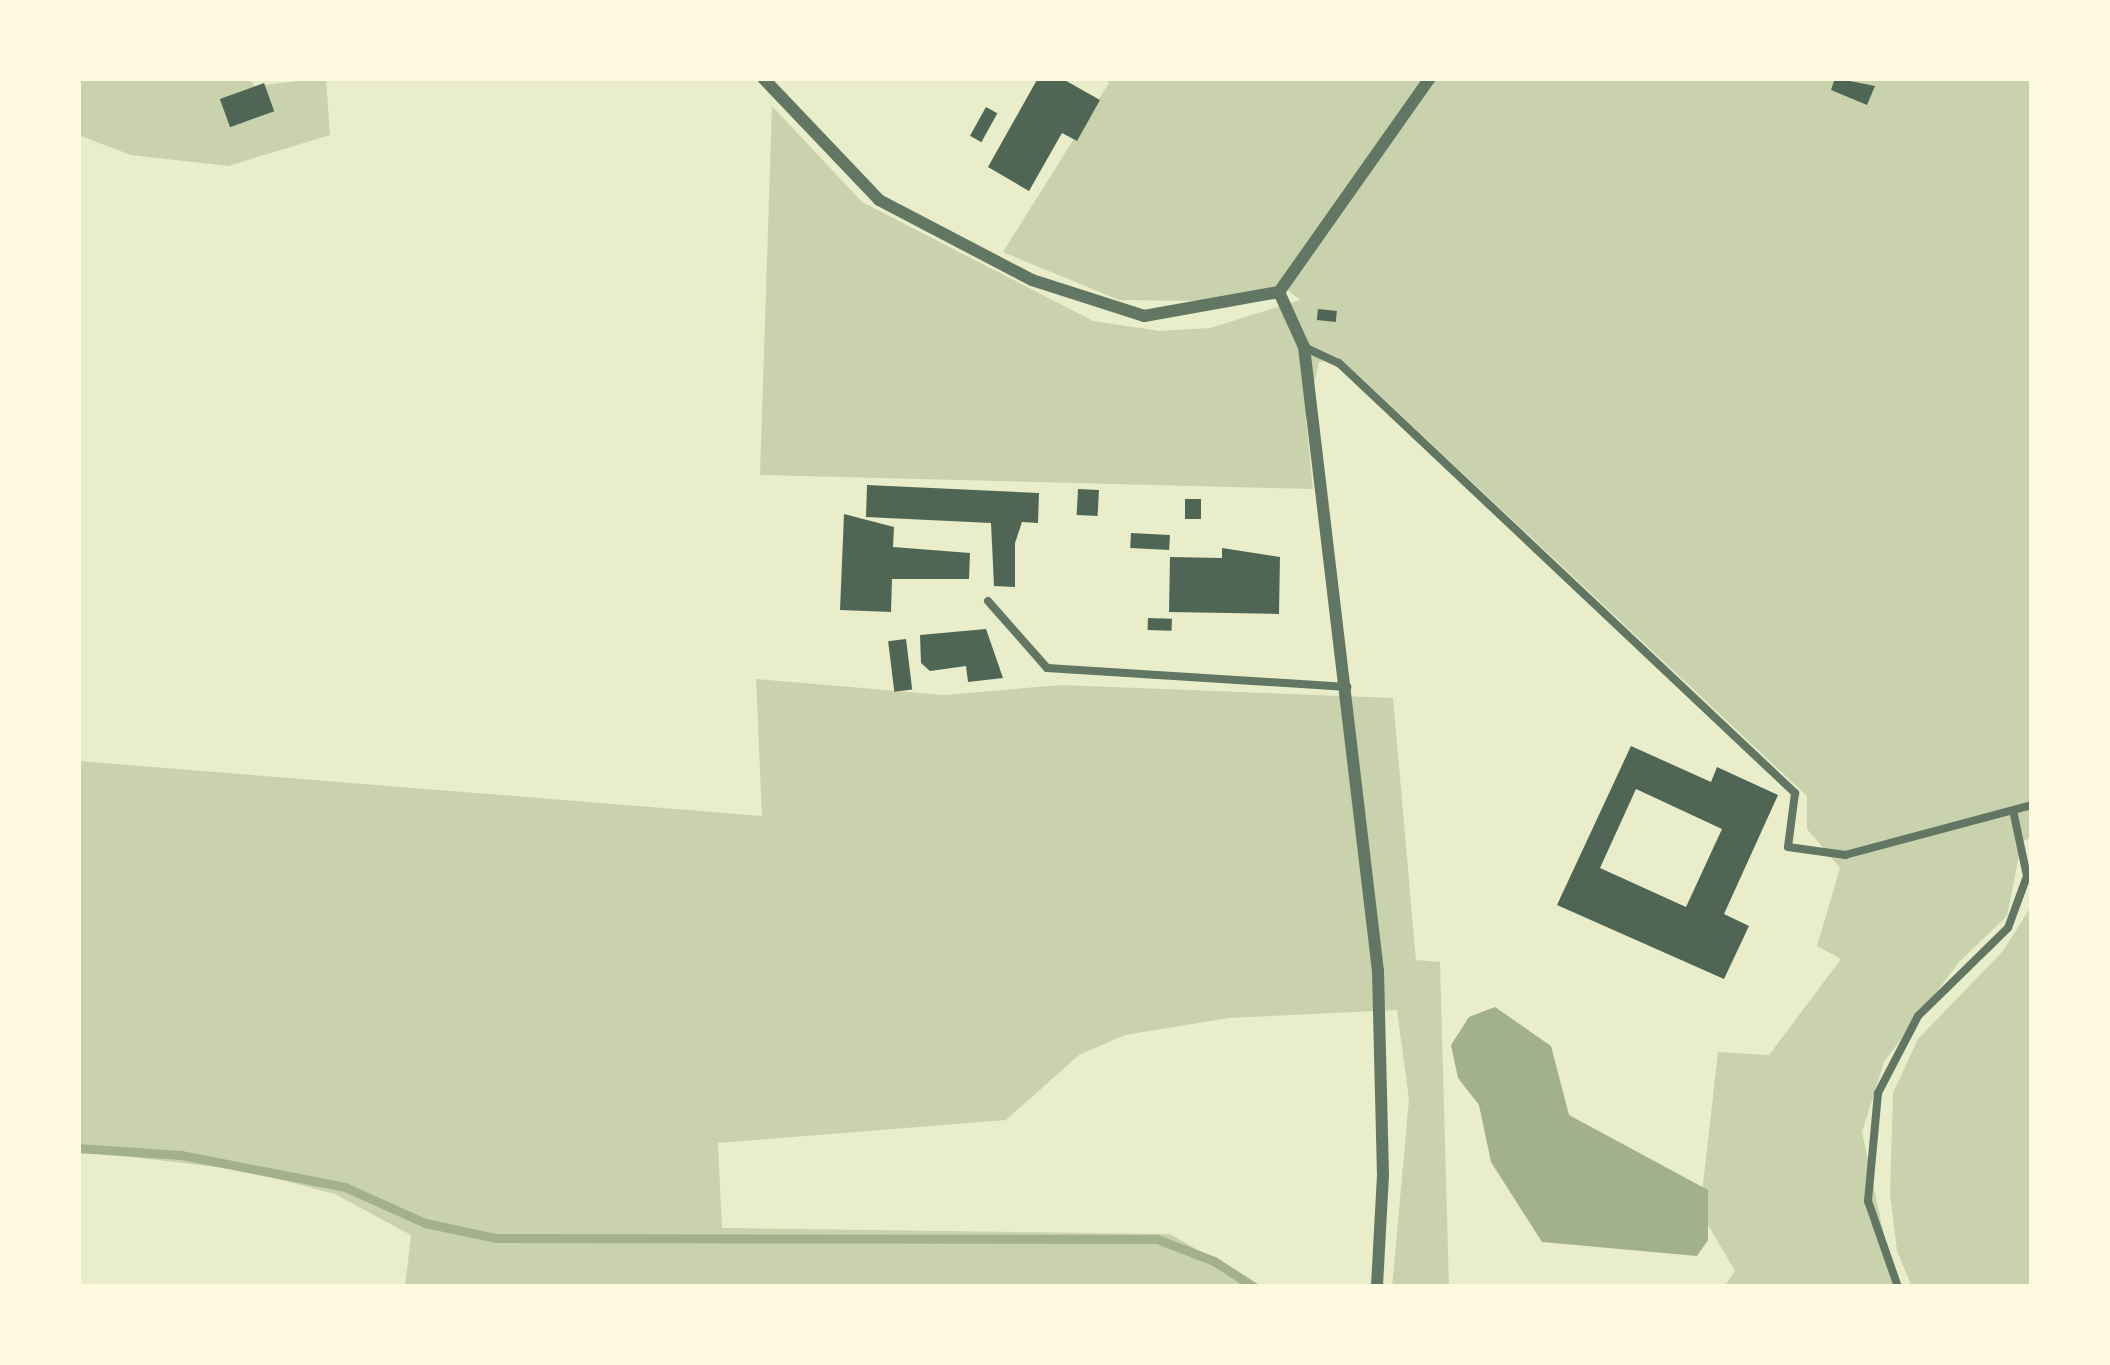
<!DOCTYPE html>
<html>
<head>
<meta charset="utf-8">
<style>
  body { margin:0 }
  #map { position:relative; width:2110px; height:1365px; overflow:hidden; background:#e9edc9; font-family:"Work Sans",sans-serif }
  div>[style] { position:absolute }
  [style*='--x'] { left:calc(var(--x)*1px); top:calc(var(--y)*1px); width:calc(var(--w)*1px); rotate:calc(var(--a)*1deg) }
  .green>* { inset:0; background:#cad2ad }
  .water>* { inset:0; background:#a3b18a }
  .stream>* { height:9px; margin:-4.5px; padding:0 4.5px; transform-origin:4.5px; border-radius:4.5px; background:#a3b18a }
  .building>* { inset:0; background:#4f6655; transform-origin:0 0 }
  .service>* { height:8px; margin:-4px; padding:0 4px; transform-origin:4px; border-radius:4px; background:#617663 }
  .minor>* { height:12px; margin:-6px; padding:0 6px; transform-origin:6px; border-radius:6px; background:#617663 }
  span { translate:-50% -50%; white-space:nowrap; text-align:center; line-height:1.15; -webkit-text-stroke:9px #fefae0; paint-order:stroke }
  .frame { position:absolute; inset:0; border:81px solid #fefae0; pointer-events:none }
</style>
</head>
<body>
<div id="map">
  <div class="green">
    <i style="clip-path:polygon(78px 78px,250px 78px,254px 86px,326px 78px,330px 135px,228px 166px,131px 155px,78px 135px)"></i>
    <i style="clip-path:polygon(1103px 78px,2032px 78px,2032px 838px,2022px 841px,2007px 916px,1959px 962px,1884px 1062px,1862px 1132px,1895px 1287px,1724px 1287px,1735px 1271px,1700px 1211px,1718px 1052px,1769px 1055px,1841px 959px,1817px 946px,1840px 868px,1807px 829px,1807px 796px,1341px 359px,1319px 362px,1306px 420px,1313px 489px,760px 475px,772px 106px,862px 202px,1093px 321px,1160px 331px,1210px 328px,1300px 300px,1283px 286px,1216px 301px,1119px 300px,1003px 252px,1109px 83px)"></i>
    <i style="clip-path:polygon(756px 679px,944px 695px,1061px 685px,1393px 698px,1416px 960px,1440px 962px,1449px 1287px,1392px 1287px,1409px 1099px,1397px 1010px,1229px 1018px,1125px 1035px,1079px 1055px,1006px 1120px,718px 1143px,722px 1228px,1170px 1234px,1263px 1287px,405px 1287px,411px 1235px,335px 1194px,244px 1170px,78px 1151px,78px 761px,762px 816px)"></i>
    <i style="clip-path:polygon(2032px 905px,2032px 1287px,1912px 1287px,1897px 1251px,1890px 1194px,1893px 1093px,1918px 1039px,2003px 951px)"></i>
  </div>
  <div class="water">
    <i style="clip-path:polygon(1495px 1007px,1551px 1046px,1569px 1115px,1708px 1190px,1708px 1240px,1697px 1256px,1542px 1242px,1491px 1162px,1479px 1105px,1458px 1078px,1451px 1045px,1469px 1017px)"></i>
  </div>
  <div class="stream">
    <i style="--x:78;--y:1148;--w:103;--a:3.9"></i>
    <i style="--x:181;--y:1155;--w:167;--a:11"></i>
    <i style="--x:345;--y:1187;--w:88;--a:24.2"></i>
    <i style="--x:425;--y:1223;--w:73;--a:11.9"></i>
    <i style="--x:496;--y:1238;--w:661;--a:0.09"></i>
    <i style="--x:1157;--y:1239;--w:61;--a:21.1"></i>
    <i style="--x:1214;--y:1261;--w:48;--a:33"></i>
  </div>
  <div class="building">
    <i style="clip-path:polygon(1038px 78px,1061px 78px,1100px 100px,1077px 141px,1062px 133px,1029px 191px,988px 167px)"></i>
    <i style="clip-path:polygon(1835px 78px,1875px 86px,1867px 105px,1831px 90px)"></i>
    <i style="left:264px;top:83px;width:30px;height:47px;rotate:70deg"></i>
    <i style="left:986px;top:107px;width:13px;height:33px;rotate:29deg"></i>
    <i style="left:1318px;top:309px;width:19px;height:11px;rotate:6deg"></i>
    <i style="clip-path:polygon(867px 485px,1039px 493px,1038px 523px,1022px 522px,1015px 543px,1015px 587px,994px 586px,991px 523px,866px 517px)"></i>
    <i style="left:1078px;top:489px;width:21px;height:26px;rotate:3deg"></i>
    <i style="left:1185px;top:499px;width:16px;height:20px"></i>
    <i style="clip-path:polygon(844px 514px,894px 527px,893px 547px,970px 553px,969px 579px,892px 579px,891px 612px,840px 610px)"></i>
    <i style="left:1131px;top:533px;width:39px;height:15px;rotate:3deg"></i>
    <i style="clip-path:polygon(1222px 548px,1280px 557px,1279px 614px,1169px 612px,1170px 557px,1222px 558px)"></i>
    <i style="left:1148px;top:618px;width:24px;height:12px;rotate:2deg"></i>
    <i style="clip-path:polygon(986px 629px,1003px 678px,968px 682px,966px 666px,930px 671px,921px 663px,920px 635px)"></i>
    <i style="left:906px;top:639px;width:51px;height:18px;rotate:83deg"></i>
    <i style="clip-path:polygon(evenodd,1631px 746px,1711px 782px,1717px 767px,1778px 795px,1724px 914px,1749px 926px,1724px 979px,1557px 905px,1631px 746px,1636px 789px,1722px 829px,1686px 907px,1600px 868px,1636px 789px)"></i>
  </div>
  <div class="service">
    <i style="--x:1304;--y:347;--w:38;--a:25"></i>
    <i style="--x:1339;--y:363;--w:627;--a:43.32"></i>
    <i style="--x:1795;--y:793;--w:54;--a:97.4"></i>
    <i style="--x:1788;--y:847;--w:58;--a:8"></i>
    <i style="--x:1845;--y:855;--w:194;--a:-15"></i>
    <i style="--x:988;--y:601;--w:89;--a:48.6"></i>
    <i style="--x:1047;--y:668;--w:301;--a:3.6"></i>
    <i style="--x:1898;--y:1287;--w:91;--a:-109.2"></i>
    <i style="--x:1868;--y:1201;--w:108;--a:-84.7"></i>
    <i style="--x:1878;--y:1093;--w:87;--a:-62.5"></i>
    <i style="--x:1918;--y:1016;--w:126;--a:-44.4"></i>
    <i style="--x:2008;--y:928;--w:55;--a:-69.9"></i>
    <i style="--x:2027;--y:876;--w:67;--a:-102"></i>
  </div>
  <div class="minor">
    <i style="--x:763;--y:78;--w:168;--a:46.4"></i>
    <i style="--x:879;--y:200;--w:173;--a:27.6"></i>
    <i style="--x:1032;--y:280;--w:118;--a:17.8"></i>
    <i style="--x:1144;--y:316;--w:137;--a:-10.1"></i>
    <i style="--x:1279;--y:292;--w:60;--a:65.6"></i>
    <i style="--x:1304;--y:347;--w:628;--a:83.24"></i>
    <i style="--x:1378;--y:971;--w:204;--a:88.6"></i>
    <i style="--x:1383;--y:1175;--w:112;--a:93.1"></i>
    <i style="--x:1279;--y:292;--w:262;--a:-54.8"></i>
  </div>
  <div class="frame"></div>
</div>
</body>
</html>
